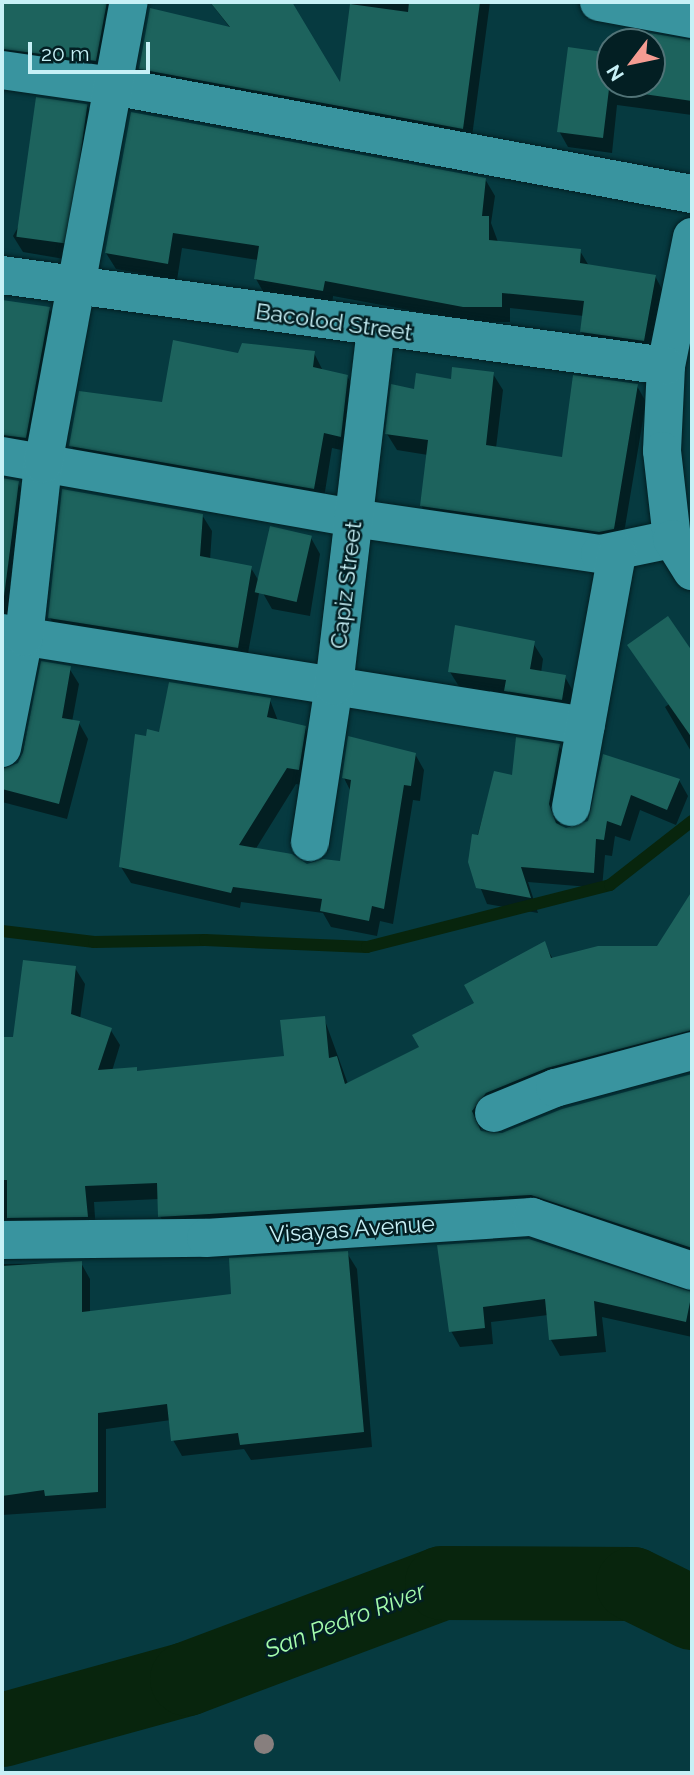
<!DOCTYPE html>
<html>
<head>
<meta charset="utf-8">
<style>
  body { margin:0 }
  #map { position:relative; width:694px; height:1775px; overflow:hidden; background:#063a40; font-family:Raleway,sans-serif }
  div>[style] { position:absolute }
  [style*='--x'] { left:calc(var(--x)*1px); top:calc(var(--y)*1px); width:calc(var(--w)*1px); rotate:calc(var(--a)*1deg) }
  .shadow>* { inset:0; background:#0007 }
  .stream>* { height:12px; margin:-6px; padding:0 6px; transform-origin:6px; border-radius:6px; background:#08250d }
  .river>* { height:74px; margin:-37px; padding:0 37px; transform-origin:37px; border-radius:37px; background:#08250d }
  .building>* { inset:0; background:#1d635d; transform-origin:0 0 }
  .roads { filter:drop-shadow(0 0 2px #031f23) drop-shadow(0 0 2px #031f23) }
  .street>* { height:38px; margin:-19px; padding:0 19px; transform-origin:19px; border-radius:19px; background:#39949f }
  .secondary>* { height:38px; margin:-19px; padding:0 19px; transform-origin:19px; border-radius:19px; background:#39949f }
  .trees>* { width:20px; height:20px; margin:-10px; border-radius:50%; background:#877f7e }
  span { translate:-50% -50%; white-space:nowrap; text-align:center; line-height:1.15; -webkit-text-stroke:5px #031f23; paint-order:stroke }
  .street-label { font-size:23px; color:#c7f0f6 }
  .water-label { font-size:24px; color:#a4fbac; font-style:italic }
  .frame { position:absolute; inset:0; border:4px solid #c7f0f6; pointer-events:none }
  .north { position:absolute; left:596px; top:28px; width:70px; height:70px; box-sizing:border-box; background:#031f23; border:2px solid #517377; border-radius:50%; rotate:238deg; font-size:19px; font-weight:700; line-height:28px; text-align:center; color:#c7f0f6 }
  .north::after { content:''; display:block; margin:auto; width:24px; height:32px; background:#f59c92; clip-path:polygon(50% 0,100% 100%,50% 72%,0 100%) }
  .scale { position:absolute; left:28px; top:42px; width:122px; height:32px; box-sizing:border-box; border:4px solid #c7f0f6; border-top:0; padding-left:9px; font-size:21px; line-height:24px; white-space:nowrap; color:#c7f0f6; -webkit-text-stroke:5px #031f23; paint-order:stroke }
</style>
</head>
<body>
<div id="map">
  <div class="shadow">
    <i style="clip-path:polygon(2px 2px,110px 2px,104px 77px,2px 69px)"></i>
    <i style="clip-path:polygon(210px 2px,259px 2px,278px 27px,341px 87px,352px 2px,490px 2px,471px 144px,150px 84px,141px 68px,231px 29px)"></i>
    <i style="clip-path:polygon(633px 32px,692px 41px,692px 115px,617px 105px,612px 153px,568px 147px,559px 131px,610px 55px,610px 84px,652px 84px,652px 42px,631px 42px)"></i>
    <i style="clip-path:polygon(87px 106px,96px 122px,70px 260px,23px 252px,13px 236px)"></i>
    <i style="clip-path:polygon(132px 114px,485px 179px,495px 196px,491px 223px,498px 242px,580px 251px,589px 266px,655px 276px,664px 293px,653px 356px,591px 348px,581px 332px,584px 316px,510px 308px,510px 322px,473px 322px,333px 296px,332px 307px,265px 295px,256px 279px,258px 260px,182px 248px,177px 280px,116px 269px,106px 253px)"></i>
    <i style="clip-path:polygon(2px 308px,49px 309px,58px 325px,34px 453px,2px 454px)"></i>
    <i style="clip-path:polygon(314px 353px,323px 371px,347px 376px,357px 393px,350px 452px,332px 448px,323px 504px,80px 461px,71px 445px,163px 404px,240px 355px)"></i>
    <i style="clip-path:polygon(493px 374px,503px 390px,496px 448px,563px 459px,637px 386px,646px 402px,622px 545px,431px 521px,421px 505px,428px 455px,397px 450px,387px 434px,415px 391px)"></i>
    <i style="clip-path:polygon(2px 478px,18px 483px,27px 499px,13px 627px,2px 632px)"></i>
    <i style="clip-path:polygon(202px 515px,212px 531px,210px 560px,251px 568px,263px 588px,272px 528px,311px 538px,320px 554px,310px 616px,272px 609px,260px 588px,246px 664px,59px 634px,50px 618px)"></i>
    <i style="clip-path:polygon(667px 618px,692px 653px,692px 753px,665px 707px,669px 704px,629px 645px)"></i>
    <i style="clip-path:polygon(533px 643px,543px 659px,541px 673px,565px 677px,574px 693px,571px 715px,460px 688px,450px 672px)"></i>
    <i style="clip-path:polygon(43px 663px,69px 668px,79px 684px,72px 722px,79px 723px,88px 739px,67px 819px,2px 802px,2px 770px,20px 763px)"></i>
    <i style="clip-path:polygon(270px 700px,278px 721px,305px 728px,314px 744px,307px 786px,296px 784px,255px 850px,307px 866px,341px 863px,351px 792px,344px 778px,415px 754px,424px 770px,420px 801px,413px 800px,393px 924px,380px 921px,377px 936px,331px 927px,323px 913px,241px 902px,240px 908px,131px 883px,121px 867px,147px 738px)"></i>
    <i style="clip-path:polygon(559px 746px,568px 762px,560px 824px,567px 831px,588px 823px,604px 756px,679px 780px,688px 796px,676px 825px,640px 810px,630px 841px,615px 836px,612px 856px,605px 855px,602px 888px,528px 882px,538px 913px,487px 904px,470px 862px,495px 773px,513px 778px)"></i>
    <i style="clip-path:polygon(682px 910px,692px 917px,692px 1046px,481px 1126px,481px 1132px,502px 1135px,563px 1110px,692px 1075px,692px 1260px,541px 1211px,169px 1232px,160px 1216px,159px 1199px,94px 1202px,96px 1233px,2px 1236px,2px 1039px,14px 1039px,75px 968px,85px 984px,80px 1019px,110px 1029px,120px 1045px,112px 1071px,136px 1069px,138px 1073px,286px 1058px,324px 1018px,348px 1084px,422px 1048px,544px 944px,553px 959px,658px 948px)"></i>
    <i style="clip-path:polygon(529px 1241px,692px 1293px,692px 1337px,602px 1317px,606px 1352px,560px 1356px,551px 1340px,548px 1315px,491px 1322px,493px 1344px,460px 1347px,451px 1331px)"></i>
    <i style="clip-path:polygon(347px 1253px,357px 1269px,372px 1447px,251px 1460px,244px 1449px,182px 1456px,173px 1440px,171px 1420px,106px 1429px,106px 1508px,2px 1515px,2px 1264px,81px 1263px,90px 1279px,90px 1313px,233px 1296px)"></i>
  </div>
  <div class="stream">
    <i style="--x:2;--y:931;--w:93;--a:6.8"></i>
    <i style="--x:94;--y:942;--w:111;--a:-1"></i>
    <i style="--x:205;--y:940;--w:162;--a:2.5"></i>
    <i style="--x:367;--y:947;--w:251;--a:-14.3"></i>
    <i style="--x:610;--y:885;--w:104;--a:-38"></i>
  </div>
  <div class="river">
    <i style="--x:2;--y:1730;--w:192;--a:-15.4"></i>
    <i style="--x:187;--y:1679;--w:272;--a:-20.6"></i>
    <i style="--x:442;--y:1583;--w:191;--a:0.3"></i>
    <i style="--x:633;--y:1584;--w:66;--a:26.2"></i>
  </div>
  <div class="building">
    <i style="clip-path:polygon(2px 2px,107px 2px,96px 61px,2px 49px)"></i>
    <i style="clip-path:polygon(210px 2px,292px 2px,340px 82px,350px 4px,408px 12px,409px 2px,480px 2px,463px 129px,139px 69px,150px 8px,230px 27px)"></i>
    <i style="clip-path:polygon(631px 30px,692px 40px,692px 101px,609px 89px,603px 138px,557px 132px,568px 47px,610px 53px,610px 84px,652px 84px,652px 42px,629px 42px)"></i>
    <i style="left:36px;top:97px;width:52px;height:141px;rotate:8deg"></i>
    <i style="clip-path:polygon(131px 112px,486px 178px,482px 216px,489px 216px,489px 240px,581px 249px,580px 263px,656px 275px,644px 341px,580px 332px,584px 301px,502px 293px,502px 307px,463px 307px,325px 281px,323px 291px,254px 279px,259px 246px,173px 233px,168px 264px,105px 253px)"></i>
    <i style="clip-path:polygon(2px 300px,50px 307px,26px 438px,2px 435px)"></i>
    <i style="clip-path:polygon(173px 340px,238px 353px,242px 343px,315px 351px,313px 367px,348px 375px,341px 437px,324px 433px,314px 489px,69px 446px,79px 391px,162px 402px)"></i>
    <i style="clip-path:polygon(452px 367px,494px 372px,486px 445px,562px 457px,573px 375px,638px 384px,614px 529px,599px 532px,420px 506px,428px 440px,385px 434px,391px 384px,414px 389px,416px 373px,451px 379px)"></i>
    <i style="clip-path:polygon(2px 478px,19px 481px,2px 612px)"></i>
    <i style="clip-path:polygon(62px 489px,203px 514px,200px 556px,252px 566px,238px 648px,48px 618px)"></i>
    <i style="left:270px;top:526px;width:43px;height:68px;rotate:13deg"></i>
    <i style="clip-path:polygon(668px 616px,692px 651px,692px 738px,627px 645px)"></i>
    <i style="clip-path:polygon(455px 625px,535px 641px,530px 669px,566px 675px,562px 700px,504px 691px,506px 680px,448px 672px)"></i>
    <i style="clip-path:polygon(41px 661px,71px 666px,62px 718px,80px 721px,59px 804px,2px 789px,2px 769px,18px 763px,23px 752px)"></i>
    <i style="clip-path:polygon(169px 682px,271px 698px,267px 717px,306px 726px,299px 770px,287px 768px,239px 845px,292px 854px,307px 864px,323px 859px,340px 861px,351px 780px,342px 778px,348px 736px,416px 753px,411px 786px,404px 785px,384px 909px,372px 906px,369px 921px,320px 911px,322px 899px,233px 887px,231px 893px,119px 867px,135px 734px,146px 736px,147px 729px,159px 732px)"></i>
    <i style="clip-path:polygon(516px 737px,560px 744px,549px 804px,556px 823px,566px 828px,588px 821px,603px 754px,680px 779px,667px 810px,631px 795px,621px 826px,607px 821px,604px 840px,596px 839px,594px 873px,521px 867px,531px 898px,476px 888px,468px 862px,472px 834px,478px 835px,494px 771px,512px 775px)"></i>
    <i style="clip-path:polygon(692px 891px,692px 1030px,547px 1068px,486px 1093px,472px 1111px,481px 1131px,502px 1133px,562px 1109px,692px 1074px,692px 1248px,531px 1195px,158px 1217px,157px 1183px,85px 1186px,88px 1217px,7px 1218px,7px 1180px,2px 1180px,2px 1037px,13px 1037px,23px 960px,76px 966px,71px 1014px,112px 1028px,98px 1070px,137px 1067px,137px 1071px,284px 1056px,280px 1020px,325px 1016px,329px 1058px,337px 1056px,345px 1084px,419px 1047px,412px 1035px,474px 1003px,464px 985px,545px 941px,551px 958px,598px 946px,657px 946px)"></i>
    <i style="clip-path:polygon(529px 1239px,692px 1292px,686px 1322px,594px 1301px,597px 1336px,549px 1340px,545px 1299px,483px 1307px,485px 1328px,449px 1332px,437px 1245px)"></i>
    <i style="clip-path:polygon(348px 1251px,364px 1432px,240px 1445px,238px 1433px,171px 1441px,167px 1404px,98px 1413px,98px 1492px,45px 1496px,44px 1490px,2px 1496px,2px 1266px,82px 1261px,82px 1312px,231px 1294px,229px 1258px)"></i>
  </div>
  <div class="roads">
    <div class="street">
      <i style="--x:599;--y:2;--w:95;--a:10.4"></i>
      <i style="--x:2;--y:70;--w:112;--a:8.2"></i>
      <i style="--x:113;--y:86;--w:589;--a:10.57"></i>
      <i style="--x:2;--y:456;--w:356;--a:10"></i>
      <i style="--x:353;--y:518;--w:250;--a:8.3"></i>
      <i style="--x:600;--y:554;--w:74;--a:-11.8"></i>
      <i style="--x:2;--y:633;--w:591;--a:9.05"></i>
      <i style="--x:2;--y:748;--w:113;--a:-78.8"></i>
      <i style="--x:24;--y:637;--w:174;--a:-83.7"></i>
      <i style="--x:43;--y:464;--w:470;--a:-79.5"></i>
      <i style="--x:571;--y:807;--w:258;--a:-79.7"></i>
      <i style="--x:310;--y:842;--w:158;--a:-81.3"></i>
      <i style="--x:334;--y:686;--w:361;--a:-83.3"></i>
      <i style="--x:494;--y:1113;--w:66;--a:-22.3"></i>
      <i style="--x:555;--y:1088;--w:142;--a:-15.1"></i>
      <i style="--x:2;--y:1240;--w:204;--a:-0.6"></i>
      <i style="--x:206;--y:1238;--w:327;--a:-3.7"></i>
      <i style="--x:532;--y:1217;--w:169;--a:18.6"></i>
    </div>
    <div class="secondary">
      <i style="--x:692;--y:237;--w:132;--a:101.4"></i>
      <i style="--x:666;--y:366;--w:85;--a:92.7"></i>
      <i style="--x:662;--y:451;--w:89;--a:83.5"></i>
      <i style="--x:672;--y:539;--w:38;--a:58"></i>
      <i style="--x:2;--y:275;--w:670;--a:7.8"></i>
    </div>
  </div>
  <div class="trees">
    <i style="left:264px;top:1744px"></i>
  </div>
  <div class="street-label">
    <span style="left:334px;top:322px;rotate:8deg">Bacolod Street</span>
    <span style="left:346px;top:585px;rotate:-83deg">Capiz Street</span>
    <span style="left:352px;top:1229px;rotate:-4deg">Visayas Avenue</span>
  </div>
  <div class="water-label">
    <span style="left:345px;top:1620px;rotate:-21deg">San Pedro River</span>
  </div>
  <div class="frame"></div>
  <div class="north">N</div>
  <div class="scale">20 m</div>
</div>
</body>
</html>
